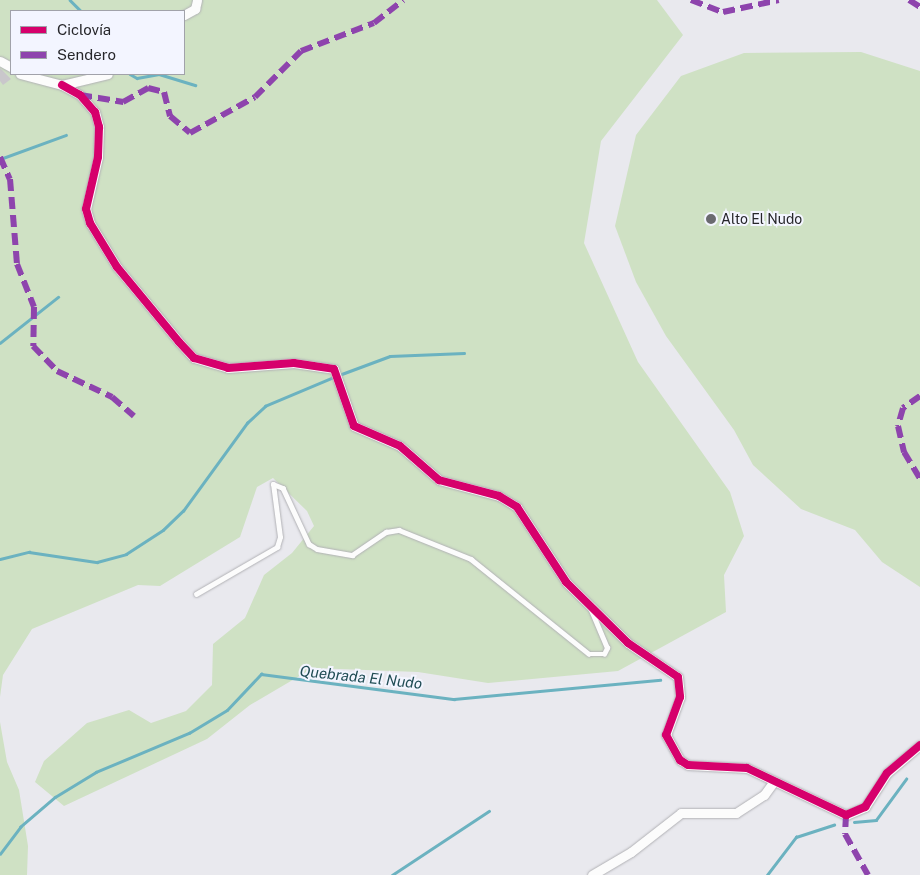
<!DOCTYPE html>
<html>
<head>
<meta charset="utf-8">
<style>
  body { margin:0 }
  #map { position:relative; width:920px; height:875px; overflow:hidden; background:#e9e9ee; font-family:"Public Sans",sans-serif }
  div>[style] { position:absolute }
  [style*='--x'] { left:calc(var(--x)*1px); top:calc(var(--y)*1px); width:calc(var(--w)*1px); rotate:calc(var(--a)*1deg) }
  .green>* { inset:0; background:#cfe1c4 }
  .stream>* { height:2.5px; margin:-1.25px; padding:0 1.25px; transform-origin:1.25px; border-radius:1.25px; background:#6bb2c0 }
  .building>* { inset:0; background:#c9c7cb }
  .roads { filter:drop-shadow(0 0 1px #b1b1b5) drop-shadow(0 0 1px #b1b1b5) }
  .service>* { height:4.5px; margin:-2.25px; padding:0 2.25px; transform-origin:2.25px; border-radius:2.25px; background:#fcfcfc }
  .minor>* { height:9px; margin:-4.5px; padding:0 4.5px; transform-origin:4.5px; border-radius:4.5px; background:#fcfcfc }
  .quiet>* { height:6px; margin-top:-3px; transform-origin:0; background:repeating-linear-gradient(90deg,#8e44ad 0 12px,transparent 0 18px) }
  .cycleway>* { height:8px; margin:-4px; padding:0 4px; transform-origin:4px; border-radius:4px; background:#d6006c }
  .dots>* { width:14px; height:14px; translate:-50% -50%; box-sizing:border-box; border:2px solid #f3f5ff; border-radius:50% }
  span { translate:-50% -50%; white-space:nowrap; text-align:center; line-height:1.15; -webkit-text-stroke:4px #f3f5ff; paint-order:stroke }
  .poi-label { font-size:14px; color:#26262a }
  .left { translate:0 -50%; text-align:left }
  .water-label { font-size:15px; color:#204c54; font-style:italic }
  .legend { position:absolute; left:10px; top:10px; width:175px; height:65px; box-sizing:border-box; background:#f3f5ff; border:1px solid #a1a2aa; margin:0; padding:6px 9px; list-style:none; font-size:15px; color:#26262a }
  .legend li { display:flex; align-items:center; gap:10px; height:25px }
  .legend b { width:25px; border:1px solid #a1a2aa }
</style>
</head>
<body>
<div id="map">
  <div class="green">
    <i style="clip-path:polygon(evenodd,0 0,657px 0,683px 35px,601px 141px,584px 243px,638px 362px,730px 492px,744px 536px,724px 575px,726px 612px,618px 671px,488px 683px,418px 672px,313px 668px,250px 705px,207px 739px,64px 806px,35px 782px,44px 761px,87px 723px,129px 710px,151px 723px,186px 711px,212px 685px,213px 644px,245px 618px,264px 575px,292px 553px,314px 526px,307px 511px,273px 478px,257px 487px,240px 537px,160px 586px,138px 585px,32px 629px,3px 675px,0 697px,0 0,11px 11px,184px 11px,184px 74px,11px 74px,11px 11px)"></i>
    <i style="clip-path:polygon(861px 52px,920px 71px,920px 587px,882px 562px,855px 530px,801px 509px,753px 465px,734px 430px,666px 336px,636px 282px,615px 226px,636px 135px,681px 76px,744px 53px)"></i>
    <i style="clip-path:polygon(0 722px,7px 762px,19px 790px,28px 846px,27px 875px,0 875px)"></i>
  </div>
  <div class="stream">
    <i style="--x:70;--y:0;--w:16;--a:45"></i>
    <i style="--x:130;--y:74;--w:8;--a:30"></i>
    <i style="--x:137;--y:78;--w:22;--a:-10"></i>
    <i style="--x:159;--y:74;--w:38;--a:17"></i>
    <i style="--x:0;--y:159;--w:70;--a:-20"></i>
    <i style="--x:0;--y:343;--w:74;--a:-38.4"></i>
    <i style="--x:339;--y:375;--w:54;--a:-20.4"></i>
    <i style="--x:390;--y:356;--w:74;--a:-2.3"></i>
    <i style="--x:0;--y:559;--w:30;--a:-14"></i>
    <i style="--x:29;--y:552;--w:69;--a:8.4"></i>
    <i style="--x:97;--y:562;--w:30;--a:-15"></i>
    <i style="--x:126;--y:554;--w:44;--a:-33"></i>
    <i style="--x:163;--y:530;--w:28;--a:-44"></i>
    <i style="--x:183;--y:511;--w:109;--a:-54"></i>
    <i style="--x:247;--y:423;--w:25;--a:-43"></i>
    <i style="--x:265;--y:406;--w:75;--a:-22.8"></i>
    <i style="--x:854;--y:822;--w:22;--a:-5"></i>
    <i style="--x:876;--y:820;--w:51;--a:-53.8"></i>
    <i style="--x:0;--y:854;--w:34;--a:-53"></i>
    <i style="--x:20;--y:827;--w:46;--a:-40.6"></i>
    <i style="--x:55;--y:797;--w:48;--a:-31.4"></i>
    <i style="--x:96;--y:772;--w:101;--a:-22.8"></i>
    <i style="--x:189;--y:733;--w:44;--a:-31.2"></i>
    <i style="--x:227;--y:710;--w:50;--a:-46.6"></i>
    <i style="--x:261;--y:674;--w:195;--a:7.4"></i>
    <i style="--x:454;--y:699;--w:207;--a:-5.3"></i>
    <i style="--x:392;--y:875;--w:116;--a:-33.4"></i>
    <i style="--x:767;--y:875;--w:48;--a:-52.7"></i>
    <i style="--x:796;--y:837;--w:40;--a:-18"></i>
  </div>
  <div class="building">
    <i style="clip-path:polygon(0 68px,11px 79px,3px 85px,0 81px)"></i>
  </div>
  <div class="roads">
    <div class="service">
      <i style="--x:196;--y:594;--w:94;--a:-30.1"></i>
      <i style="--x:277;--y:547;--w:10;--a:-73"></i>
      <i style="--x:280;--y:537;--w:53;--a:-97.5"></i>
      <i style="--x:273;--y:484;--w:11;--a:22"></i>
      <i style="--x:283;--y:488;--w:62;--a:65.1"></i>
      <i style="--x:309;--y:544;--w:9;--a:32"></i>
      <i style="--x:317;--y:549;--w:36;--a:10"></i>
      <i style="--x:352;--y:555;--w:41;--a:-34.1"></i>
      <i style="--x:386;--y:532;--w:13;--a:-9"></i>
      <i style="--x:399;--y:530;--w:78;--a:21.9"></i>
      <i style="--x:471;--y:559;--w:151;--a:38.8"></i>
      <i style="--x:589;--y:654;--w:15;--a:0"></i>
      <i style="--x:604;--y:654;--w:7;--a:-63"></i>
      <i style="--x:607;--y:648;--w:43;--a:-113"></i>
    </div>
    <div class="minor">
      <i style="--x:184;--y:15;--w:13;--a:-29"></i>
      <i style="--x:195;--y:9;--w:9;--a:-77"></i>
      <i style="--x:0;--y:61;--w:13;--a:29"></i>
      <i style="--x:20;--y:74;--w:43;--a:14.7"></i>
      <i style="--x:62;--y:85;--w:47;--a:-13.4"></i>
      <i style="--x:62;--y:85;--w:21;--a:29"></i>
      <i style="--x:80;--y:95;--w:23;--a:49"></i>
      <i style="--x:95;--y:112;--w:16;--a:75"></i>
      <i style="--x:99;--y:127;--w:30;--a:92"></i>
      <i style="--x:98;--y:157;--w:53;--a:103"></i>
      <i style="--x:86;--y:209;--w:15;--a:74"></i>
      <i style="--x:90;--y:223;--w:52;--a:58.5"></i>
      <i style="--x:117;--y:267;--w:97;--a:50.4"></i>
      <i style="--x:179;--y:342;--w:22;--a:47"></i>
      <i style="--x:194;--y:358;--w:35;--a:16"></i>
      <i style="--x:228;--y:368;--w:66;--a:-4.3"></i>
      <i style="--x:294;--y:363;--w:40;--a:8.5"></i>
      <i style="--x:334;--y:369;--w:60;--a:70.7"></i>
      <i style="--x:354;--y:426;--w:50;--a:23.5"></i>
      <i style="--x:400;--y:446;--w:52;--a:41.1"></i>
      <i style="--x:439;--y:480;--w:62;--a:14.9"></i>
      <i style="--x:499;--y:496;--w:21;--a:31"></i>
      <i style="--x:517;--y:507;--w:90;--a:56.8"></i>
      <i style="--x:566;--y:582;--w:87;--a:44.5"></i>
      <i style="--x:628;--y:643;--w:60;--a:34.2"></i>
      <i style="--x:678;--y:677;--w:20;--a:84"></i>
      <i style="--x:680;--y:697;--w:40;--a:110.2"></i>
      <i style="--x:666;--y:735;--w:29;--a:61"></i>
      <i style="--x:680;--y:760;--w:9;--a:32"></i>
      <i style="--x:688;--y:765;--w:59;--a:2.9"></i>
      <i style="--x:747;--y:768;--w:110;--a:25.4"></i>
      <i style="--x:846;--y:815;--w:21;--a:-23"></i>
      <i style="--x:865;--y:807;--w:40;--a:-57.1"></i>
      <i style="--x:887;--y:773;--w:43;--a:-40.3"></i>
      <i style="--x:592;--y:875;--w:45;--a:-30.5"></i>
      <i style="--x:631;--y:852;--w:63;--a:-38"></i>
      <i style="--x:681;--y:813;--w:55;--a:0"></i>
      <i style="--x:736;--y:813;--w:33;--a:-33"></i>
      <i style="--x:764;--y:795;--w:17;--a:-54"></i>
    </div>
  </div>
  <div class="quiet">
    <i style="--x:691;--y:0;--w:34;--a:21"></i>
    <i style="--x:723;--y:12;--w:57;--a:-12.1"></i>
    <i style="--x:909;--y:0;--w:13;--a:32"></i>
    <i style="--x:80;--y:95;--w:44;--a:9.2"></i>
    <i style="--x:123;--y:102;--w:29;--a:-29"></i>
    <i style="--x:148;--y:88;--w:16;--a:14"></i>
    <i style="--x:164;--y:92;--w:25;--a:76"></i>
    <i style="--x:170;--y:116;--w:26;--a:40"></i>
    <i style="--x:190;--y:133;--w:74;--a:-29"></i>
    <i style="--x:255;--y:97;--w:65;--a:-45"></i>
    <i style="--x:301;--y:51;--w:78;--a:-21"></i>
    <i style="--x:374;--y:23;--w:37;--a:-38"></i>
    <i style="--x:0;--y:157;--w:24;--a:66"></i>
    <i style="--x:10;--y:179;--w:85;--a:85.3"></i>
    <i style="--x:17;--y:264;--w:46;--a:68.4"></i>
    <i style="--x:34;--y:307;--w:39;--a:91"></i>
    <i style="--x:33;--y:346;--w:35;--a:46"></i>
    <i style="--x:57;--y:371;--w:61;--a:25.3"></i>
    <i style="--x:112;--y:397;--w:29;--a:41"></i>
    <i style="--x:920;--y:396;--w:21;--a:145"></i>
    <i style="--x:903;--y:408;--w:19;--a:106"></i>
    <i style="--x:898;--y:426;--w:27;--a:77"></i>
    <i style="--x:904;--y:452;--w:31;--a:59"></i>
    <i style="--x:846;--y:815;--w:19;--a:93"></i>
    <i style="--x:845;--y:834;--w:47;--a:60.7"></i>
  </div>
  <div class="cycleway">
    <i style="--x:62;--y:85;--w:21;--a:29"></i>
    <i style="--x:80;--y:95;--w:23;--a:49"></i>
    <i style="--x:95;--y:112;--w:16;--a:75"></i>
    <i style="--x:99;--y:127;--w:30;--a:92"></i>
    <i style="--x:98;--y:157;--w:53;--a:103"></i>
    <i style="--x:86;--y:209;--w:15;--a:74"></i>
    <i style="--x:90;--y:223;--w:52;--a:58.5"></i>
    <i style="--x:117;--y:267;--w:97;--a:50.4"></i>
    <i style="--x:179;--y:342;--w:22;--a:47"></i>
    <i style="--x:194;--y:358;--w:35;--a:16"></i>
    <i style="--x:228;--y:368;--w:66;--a:-4.3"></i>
    <i style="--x:294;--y:363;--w:40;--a:8.5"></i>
    <i style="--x:334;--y:369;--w:60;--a:70.7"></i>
    <i style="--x:354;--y:426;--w:50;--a:23.5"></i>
    <i style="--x:400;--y:446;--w:52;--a:41.1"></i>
    <i style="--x:439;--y:480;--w:62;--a:14.9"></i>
    <i style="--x:499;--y:496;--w:21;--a:31"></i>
    <i style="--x:517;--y:507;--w:90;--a:56.8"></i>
    <i style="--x:566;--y:582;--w:87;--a:44.5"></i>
    <i style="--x:628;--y:643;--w:60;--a:34.2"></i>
    <i style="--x:678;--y:677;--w:20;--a:84"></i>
    <i style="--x:680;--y:697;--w:40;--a:110.2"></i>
    <i style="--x:666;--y:735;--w:29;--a:61"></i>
    <i style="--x:680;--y:760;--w:9;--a:32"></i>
    <i style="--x:688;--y:765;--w:59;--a:2.9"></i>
    <i style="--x:747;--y:768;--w:110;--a:25.4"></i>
    <i style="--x:846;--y:815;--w:21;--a:-23"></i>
    <i style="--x:865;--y:807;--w:40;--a:-57.1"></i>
    <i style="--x:887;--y:773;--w:43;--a:-40.3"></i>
  </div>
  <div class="dots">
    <i style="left:711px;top:219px;background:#6a6a6f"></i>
  </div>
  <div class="poi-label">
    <span class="left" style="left:721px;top:219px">Alto El Nudo</span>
  </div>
  <div class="water-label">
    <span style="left:361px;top:677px;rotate:6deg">Quebrada El Nudo</span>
  </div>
  <ul class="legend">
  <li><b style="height:6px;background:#d6006c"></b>Ciclovía</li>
  <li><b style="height:6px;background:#8e44ad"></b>Sendero</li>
  </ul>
</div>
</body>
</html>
